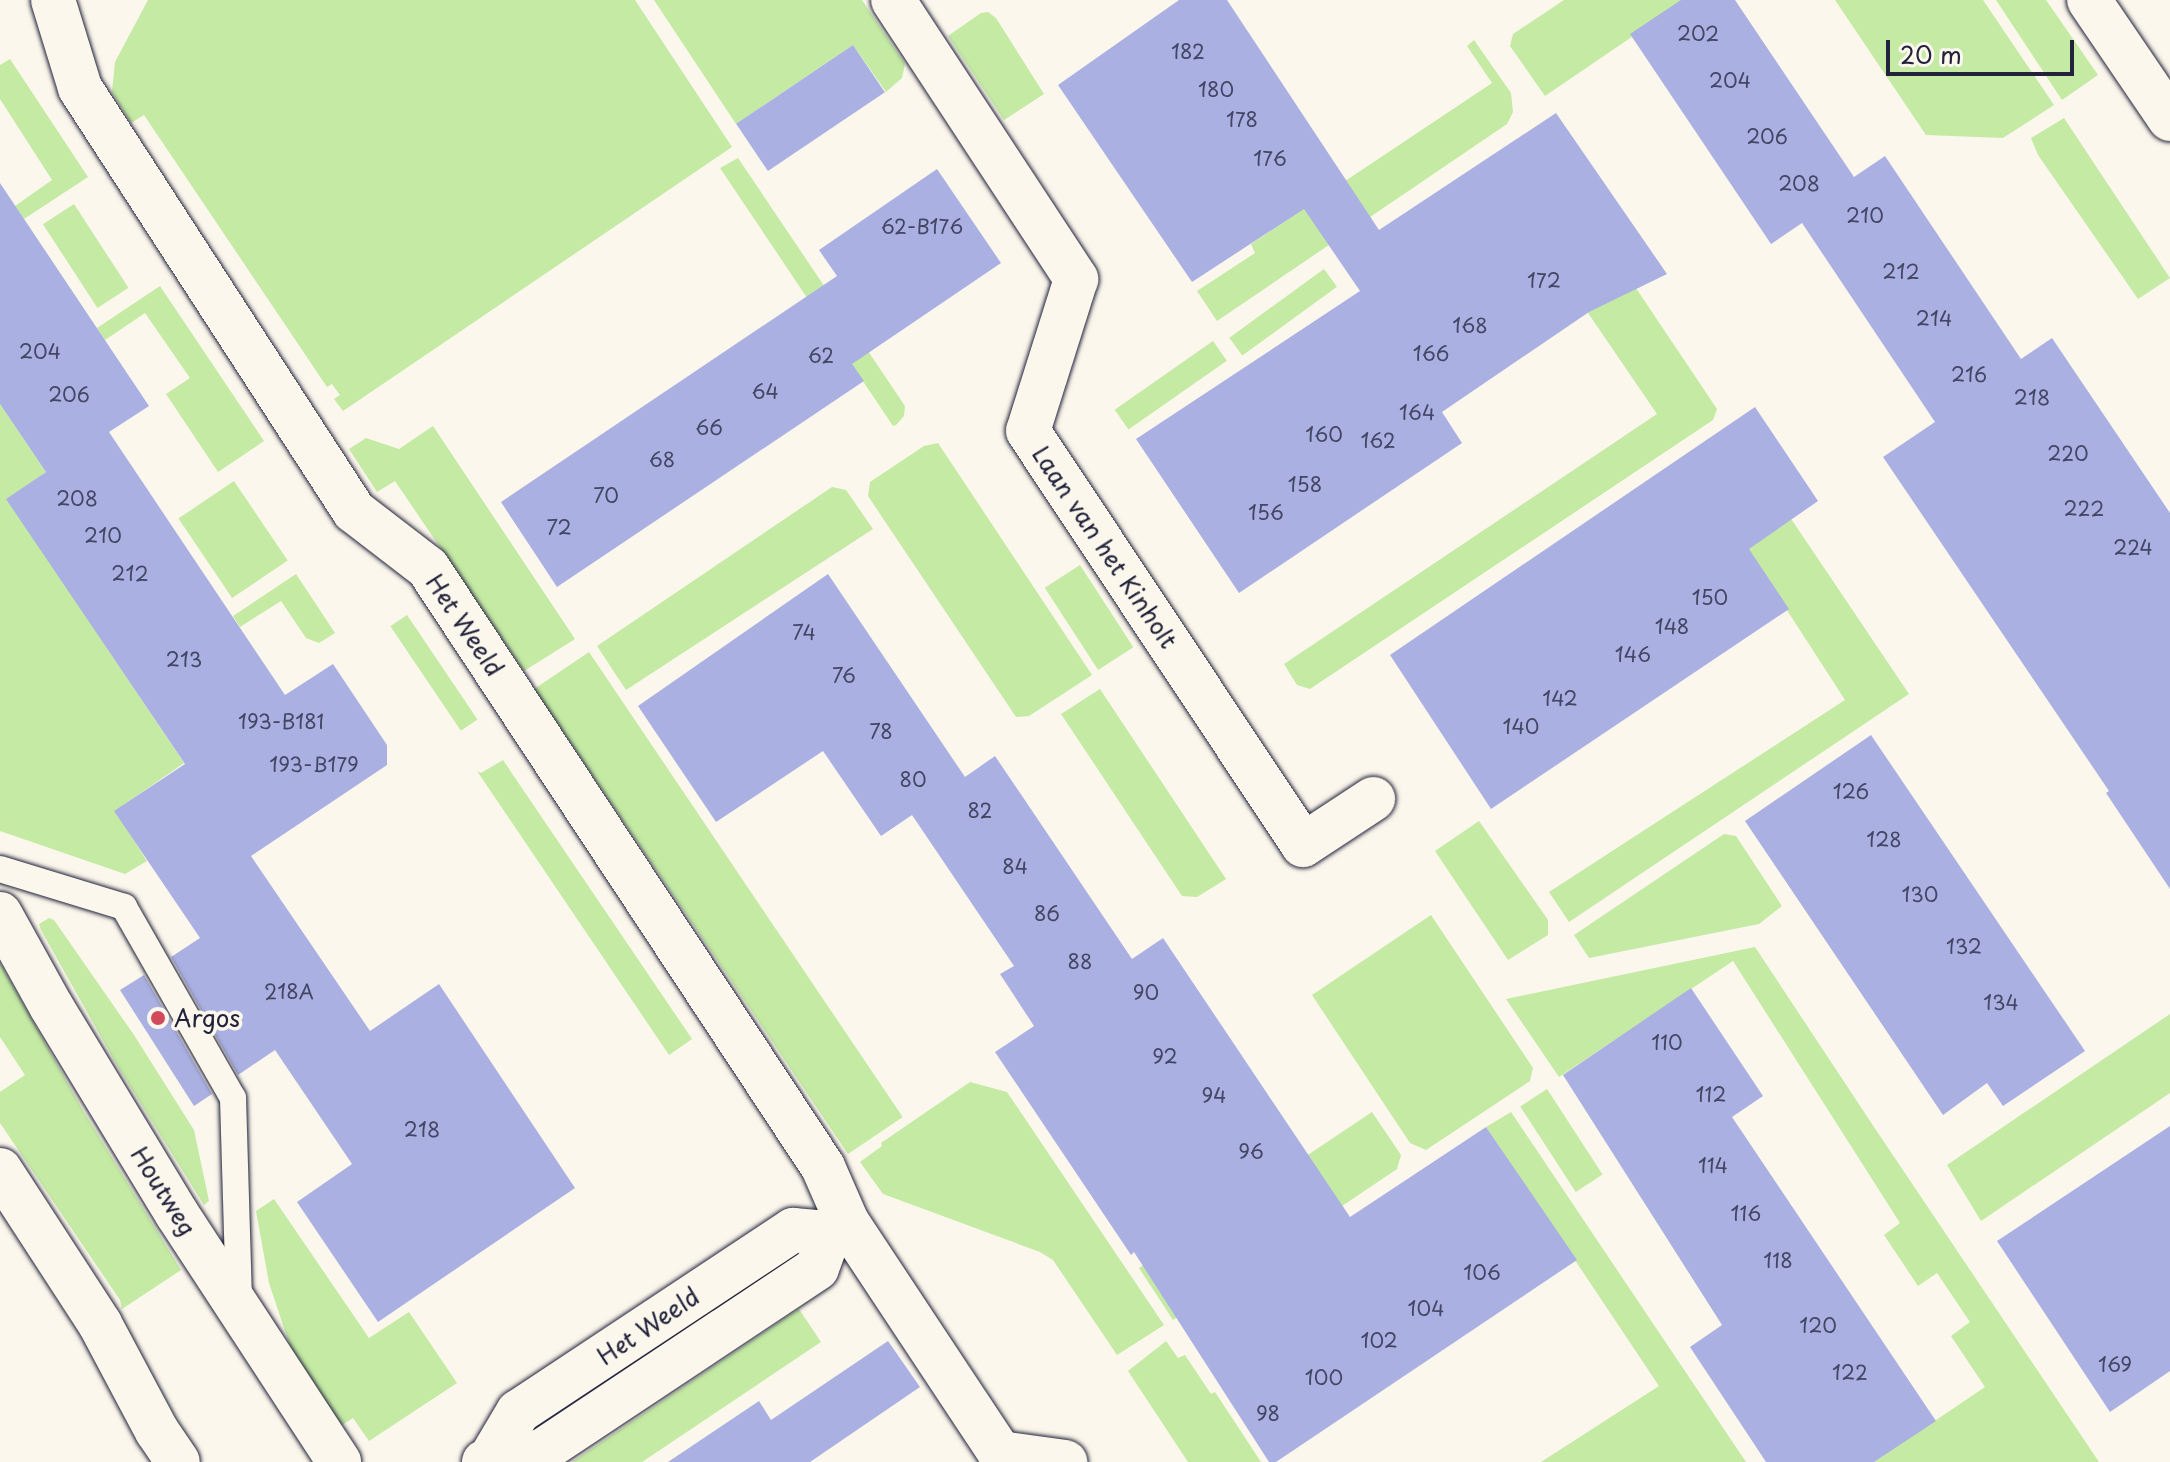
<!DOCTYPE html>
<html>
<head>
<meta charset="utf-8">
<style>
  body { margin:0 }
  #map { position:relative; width:2170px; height:1462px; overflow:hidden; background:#fbf7ec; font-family:"Playpen Sans",sans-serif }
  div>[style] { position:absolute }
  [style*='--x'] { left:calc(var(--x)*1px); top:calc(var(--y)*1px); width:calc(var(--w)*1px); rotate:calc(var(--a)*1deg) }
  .green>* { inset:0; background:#c4eaa4; transform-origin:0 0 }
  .building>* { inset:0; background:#aab1e2; transform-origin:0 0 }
  .roads { filter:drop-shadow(0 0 2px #22223b) drop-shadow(0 0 2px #22223b) }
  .service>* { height:26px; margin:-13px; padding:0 13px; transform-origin:13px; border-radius:13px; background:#fbf7ec }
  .minor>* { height:44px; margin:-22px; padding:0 22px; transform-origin:22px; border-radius:22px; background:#fbf7ec }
  .tertiary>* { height:44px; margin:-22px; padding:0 22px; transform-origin:22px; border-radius:22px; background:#fbf7ec }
  .dots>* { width:22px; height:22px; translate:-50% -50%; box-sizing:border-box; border:4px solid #fbf7ec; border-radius:50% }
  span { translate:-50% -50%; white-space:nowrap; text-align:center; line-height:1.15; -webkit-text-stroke:7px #fbf7ec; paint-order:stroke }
  .number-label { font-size:20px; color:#444665 }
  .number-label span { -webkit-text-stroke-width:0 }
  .street-label { font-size:24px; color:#22223b }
  .poi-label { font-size:24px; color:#22223b }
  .left { translate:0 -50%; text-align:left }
  .scale { position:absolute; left:1886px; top:40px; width:188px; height:36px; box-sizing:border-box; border:4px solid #22223b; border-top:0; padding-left:10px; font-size:24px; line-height:28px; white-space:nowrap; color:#22223b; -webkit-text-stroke:6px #fbf7ec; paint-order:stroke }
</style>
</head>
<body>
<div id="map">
  <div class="green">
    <i style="clip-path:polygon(148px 0,635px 0,732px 147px,343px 411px,334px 399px,340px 395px,332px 384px,327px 387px,144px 115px,131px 123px,112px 92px,115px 62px)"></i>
    <i style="clip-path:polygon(654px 0,862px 0,905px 64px,902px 78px,886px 92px,853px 45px,736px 124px)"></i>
    <i style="clip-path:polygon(1564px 0,1686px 0,1545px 96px,1510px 46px,1513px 34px)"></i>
    <i style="clip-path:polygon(1835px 0,1983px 0,2054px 105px,2003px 138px,1926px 135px)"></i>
    <i style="clip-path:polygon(1996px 0,2046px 0,2098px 75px,2062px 100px)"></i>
    <i style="clip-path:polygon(988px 12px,996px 18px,1044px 94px,1004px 120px,948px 36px,981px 13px)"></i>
    <i style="clip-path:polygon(1474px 40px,1511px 93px,1513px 112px,1507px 124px,1217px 321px,1197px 291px,1255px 253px,1251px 244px,1492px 83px,1467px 46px)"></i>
    <i style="clip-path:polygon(10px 59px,88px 177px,24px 219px,15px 206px,52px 180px,0 99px,0 65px)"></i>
    <i style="clip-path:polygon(2064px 118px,2170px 278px,2138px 299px,2038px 155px,2031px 138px)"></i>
    <i style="clip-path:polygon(1540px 145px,1717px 409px,1713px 420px,1310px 689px,1297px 685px,1284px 664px,1657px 414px,1588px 313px)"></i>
    <i style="clip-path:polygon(738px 158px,905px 406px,904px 416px,896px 425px,893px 426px,720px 168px)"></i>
    <i style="left:74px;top:204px;width:100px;height:37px;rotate:57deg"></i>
    <i style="left:1324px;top:269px;width:22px;height:117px;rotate:54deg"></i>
    <i style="clip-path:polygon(160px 286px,264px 441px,218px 472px,166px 394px,190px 378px,145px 313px,105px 340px,97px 328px)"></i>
    <i style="left:1213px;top:341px;width:24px;height:120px;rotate:55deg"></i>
    <i style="clip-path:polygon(0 404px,46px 472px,7px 499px,184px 763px,115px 811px,147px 861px,125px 874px,0 831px)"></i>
    <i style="clip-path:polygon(433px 426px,575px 639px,524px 671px,395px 481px,377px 492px,349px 449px,366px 438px,399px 449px)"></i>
    <i style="clip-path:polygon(1734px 434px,1909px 694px,1569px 922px,1549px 892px,1845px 700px,1725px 514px)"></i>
    <i style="clip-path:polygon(938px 443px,1092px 675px,1029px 716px,1016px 717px,868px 496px,870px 482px,924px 446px)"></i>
    <i style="left:234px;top:481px;width:96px;height:67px;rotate:56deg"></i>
    <i style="clip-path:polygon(832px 487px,846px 490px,873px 529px,626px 690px,597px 646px)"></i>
    <i style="left:1080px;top:565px;width:98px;height:42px;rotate:57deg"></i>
    <i style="clip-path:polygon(296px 574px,335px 633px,319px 643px,306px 638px,281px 601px,240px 627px,233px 616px)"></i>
    <i style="left:407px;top:615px;width:126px;height:20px;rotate:56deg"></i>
    <i style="left:589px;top:652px;width:561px;height:66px;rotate:56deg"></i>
    <i style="clip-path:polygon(1100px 689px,1226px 879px,1197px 897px,1182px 896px,1061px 714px)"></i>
    <i style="clip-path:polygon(503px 760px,692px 1039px,669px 1055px,477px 771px,481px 773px)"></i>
    <i style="clip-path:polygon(1479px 821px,1548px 920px,1548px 935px,1508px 960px,1435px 851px)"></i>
    <i style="clip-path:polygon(1724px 834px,1736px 836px,1782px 906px,1759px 924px,1589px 958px,1574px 935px)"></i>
    <i style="clip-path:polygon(1431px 915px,1533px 1068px,1530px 1081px,1426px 1150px,1410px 1143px,1312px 995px)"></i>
    <i style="clip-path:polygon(49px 918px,54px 920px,134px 1035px,194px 1130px,209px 1201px,204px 1205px,118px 1067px,41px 930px,39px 924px)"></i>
    <i style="clip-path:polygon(1755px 947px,1874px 1127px,2099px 1462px,1874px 1462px,1985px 1387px,1951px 1336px,1970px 1322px,1937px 1273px,1918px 1286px,1884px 1235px,1900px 1223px,1733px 961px,1559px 1077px,1506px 999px)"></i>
    <i style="clip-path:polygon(0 963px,84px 1112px,181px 1270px,122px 1309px,120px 1300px,0 1123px,0 1092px,25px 1075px,0 1037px)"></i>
    <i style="clip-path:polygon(2170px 1014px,2170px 1093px,1981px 1221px,1947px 1165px)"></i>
    <i style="clip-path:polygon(970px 1082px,1007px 1092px,1164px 1325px,1117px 1355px,1053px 1260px,1040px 1252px,883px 1194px,860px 1162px,882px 1146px,881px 1143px)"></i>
    <i style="left:1547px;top:1089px;width:102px;height:32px;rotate:57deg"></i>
    <i style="clip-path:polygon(1372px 1112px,1401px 1155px,1397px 1169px,1173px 1320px,1139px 1268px)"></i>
    <i style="clip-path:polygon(1511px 1112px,1746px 1462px,1541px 1462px,1659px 1386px,1486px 1127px)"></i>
    <i style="clip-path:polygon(274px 1199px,369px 1338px,409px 1312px,457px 1383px,369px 1441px,353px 1418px,339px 1427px,295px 1361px,269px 1283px,256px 1211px)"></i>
    <i style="clip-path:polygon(799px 1309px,821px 1342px,642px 1462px,572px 1462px)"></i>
    <i style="clip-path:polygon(1166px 1341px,1178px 1358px,1185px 1355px,1211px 1394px,1215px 1392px,1261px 1462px,1188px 1462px,1128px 1371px)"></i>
  </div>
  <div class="building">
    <i style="clip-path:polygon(1179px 0,1227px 0,1379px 230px,1556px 113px,1667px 274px,1589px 312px,1442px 412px,1462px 443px,1239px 593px,1136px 439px,1360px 291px,1304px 209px,1192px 282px,1058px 85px)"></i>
    <i style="clip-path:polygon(1681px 0,1735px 0,1854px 177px,1885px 156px,2021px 359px,2052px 338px,2170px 513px,2170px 889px,2106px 793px,2109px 791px,1883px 457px,1935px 422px,1802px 223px,1771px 244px,1630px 34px)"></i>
    <i style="left:853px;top:45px;width:57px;height:141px;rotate:56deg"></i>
    <i style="clip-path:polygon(937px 169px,1001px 263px,852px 364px,864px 381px,557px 587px,501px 502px,837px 276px,819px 250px)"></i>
    <i style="clip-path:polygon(0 183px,149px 406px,109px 432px,285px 695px,333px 664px,387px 745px,387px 765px,251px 856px,370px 1031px,439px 984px,575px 1188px,378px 1322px,297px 1202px,352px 1164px,275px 1050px,238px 1075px,171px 957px,200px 938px,114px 811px,185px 764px,6px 499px,46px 472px,0 404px)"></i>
    <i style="clip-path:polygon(1755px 407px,1818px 501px,1749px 549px,1789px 609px,1491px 809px,1390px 655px)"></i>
    <i style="clip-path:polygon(828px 574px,965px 777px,995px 756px,1132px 959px,1163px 938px,1350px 1217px,1486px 1127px,1577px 1260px,1276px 1462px,1269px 1462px,1134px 1252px,1131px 1255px,995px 1052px,1034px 1026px,1000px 974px,1014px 966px,912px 815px,881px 836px,823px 751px,716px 822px,638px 706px)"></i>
    <i style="clip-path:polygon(1871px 735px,2085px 1051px,2003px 1106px,1987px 1083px,1943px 1115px,1745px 821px)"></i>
    <i style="clip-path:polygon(144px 975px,212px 1094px,194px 1106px,120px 990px)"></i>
    <i style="clip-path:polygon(1691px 988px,1763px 1096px,1732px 1117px,1936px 1421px,1874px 1462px,1766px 1462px,1690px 1347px,1722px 1325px,1563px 1075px)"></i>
    <i style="clip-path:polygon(2170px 1126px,2170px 1371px,2110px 1412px,1997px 1241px)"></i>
    <i style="clip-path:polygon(888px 1341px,920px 1387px,810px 1462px,668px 1462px,759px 1401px,771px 1420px)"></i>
  </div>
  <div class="roads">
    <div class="service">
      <i style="--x:0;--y:869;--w:130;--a:17"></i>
      <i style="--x:124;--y:907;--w:220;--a:60.3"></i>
      <i style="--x:233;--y:1098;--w:204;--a:88.3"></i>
    </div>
    <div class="minor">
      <i style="--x:53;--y:0;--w:92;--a:72.9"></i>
      <i style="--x:80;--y:88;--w:504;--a:57.07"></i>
      <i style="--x:354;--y:511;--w:93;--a:37.6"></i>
      <i style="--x:428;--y:568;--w:718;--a:56.6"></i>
      <i style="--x:823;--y:1167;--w:60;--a:66.4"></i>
      <i style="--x:893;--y:0;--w:334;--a:56.7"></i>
      <i style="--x:1076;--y:279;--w:159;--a:107.5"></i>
      <i style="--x:1028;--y:431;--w:497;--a:56.4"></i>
      <i style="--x:1303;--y:845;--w:84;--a:-33.3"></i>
      <i style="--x:2089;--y:0;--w:144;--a:55.8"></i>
      <i style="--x:0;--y:1170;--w:184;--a:57"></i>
      <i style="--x:100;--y:1324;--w:121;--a:62"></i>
      <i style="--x:157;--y:1431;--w:37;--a:56"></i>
      <i style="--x:490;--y:1459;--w:55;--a:-59.2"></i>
      <i style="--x:518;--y:1412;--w:330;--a:-33.5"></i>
      <i style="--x:793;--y:1230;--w:37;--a:5"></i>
      <i style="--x:484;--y:1462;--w:59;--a:-10.7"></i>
      <i style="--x:542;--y:1451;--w:330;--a:-33.6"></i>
      <i style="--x:817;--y:1268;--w:37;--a:-70"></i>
      <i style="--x:830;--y:1233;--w:20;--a:-33"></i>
      <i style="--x:847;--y:1222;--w:277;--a:56.5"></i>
      <i style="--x:1000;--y:1453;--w:66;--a:7.9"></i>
    </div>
    <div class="tertiary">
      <i style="--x:0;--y:914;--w:105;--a:61"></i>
      <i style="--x:51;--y:1006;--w:243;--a:58.8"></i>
      <i style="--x:177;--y:1214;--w:296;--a:56.8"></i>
    </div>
  </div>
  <div class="dots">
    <i style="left:158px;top:1018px;background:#d1495b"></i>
  </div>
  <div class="number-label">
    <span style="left:1698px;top:33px">202</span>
    <span style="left:1188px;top:51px">182</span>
    <span style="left:1730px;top:80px">204</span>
    <span style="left:1216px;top:89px">180</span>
    <span style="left:1242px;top:119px">178</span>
    <span style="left:1767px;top:136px">206</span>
    <span style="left:1270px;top:158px">176</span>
    <span style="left:1799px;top:183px">208</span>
    <span style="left:1865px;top:215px">210</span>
    <span style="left:922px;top:226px">62-B176</span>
    <span style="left:1901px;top:271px">212</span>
    <span style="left:1544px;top:280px">172</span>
    <span style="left:1934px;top:318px">214</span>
    <span style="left:1470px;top:325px">168</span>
    <span style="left:40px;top:351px">204</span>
    <span style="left:1431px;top:353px">166</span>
    <span style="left:821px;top:355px">62</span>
    <span style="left:1969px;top:374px">216</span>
    <span style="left:765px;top:391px">64</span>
    <span style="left:69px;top:394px">206</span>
    <span style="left:2032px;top:397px">218</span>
    <span style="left:1417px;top:412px">164</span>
    <span style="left:709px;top:427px">66</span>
    <span style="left:1324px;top:434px">160</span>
    <span style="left:1378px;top:440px">162</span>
    <span style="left:2068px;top:453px">220</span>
    <span style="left:662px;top:459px">68</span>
    <span style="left:1305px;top:484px">158</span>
    <span style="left:606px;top:495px">70</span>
    <span style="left:77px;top:498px">208</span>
    <span style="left:2084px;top:508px">222</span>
    <span style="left:1266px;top:512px">156</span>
    <span style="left:559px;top:527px">72</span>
    <span style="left:103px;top:535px">210</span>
    <span style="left:2133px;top:547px">224</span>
    <span style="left:130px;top:573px">212</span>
    <span style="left:1710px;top:597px">150</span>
    <span style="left:1672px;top:626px">148</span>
    <span style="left:804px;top:632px">74</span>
    <span style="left:1633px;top:654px">146</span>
    <span style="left:184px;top:659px">213</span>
    <span style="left:844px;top:675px">76</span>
    <span style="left:1560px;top:698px">142</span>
    <span style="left:281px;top:721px">193-B181</span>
    <span style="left:1521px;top:726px">140</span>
    <span style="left:881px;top:731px">78</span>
    <span style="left:314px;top:764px">193-B179</span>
    <span style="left:913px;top:779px">80</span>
    <span style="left:1851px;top:791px">126</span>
    <span style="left:980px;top:810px">82</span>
    <span style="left:1884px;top:839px">128</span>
    <span style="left:1015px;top:866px">84</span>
    <span style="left:1920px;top:894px">130</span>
    <span style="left:1047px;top:913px">86</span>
    <span style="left:1964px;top:946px">132</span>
    <span style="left:1080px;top:961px">88</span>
    <span style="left:289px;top:991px">218A</span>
    <span style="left:1146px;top:992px">90</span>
    <span style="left:2001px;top:1002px">134</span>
    <span style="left:1667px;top:1042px">110</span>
    <span style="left:1165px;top:1056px">92</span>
    <span style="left:1711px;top:1094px">112</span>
    <span style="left:1214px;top:1095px">94</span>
    <span style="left:422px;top:1129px">218</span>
    <span style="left:1251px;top:1151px">96</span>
    <span style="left:1713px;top:1165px">114</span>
    <span style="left:1746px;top:1213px">116</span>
    <span style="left:1778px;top:1260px">118</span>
    <span style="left:1482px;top:1272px">106</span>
    <span style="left:1426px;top:1308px">104</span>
    <span style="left:1818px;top:1325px">120</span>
    <span style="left:1379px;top:1340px">102</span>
    <span style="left:2115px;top:1364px">169</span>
    <span style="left:1850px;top:1372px">122</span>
    <span style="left:1324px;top:1377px">100</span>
    <span style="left:1268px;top:1413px">98</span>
  </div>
  <div class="street-label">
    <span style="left:1105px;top:547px;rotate:56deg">Laan van het Kinholt</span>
    <span style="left:465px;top:625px;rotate:56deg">Het Weeld</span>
    <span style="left:164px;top:1191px;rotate:58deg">Houtweg</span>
    <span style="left:648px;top:1326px;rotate:-34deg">Het Weeld</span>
  </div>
  <div class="poi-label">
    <span class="left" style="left:174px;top:1018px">Argos</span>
  </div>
  <div class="scale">20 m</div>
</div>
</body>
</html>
